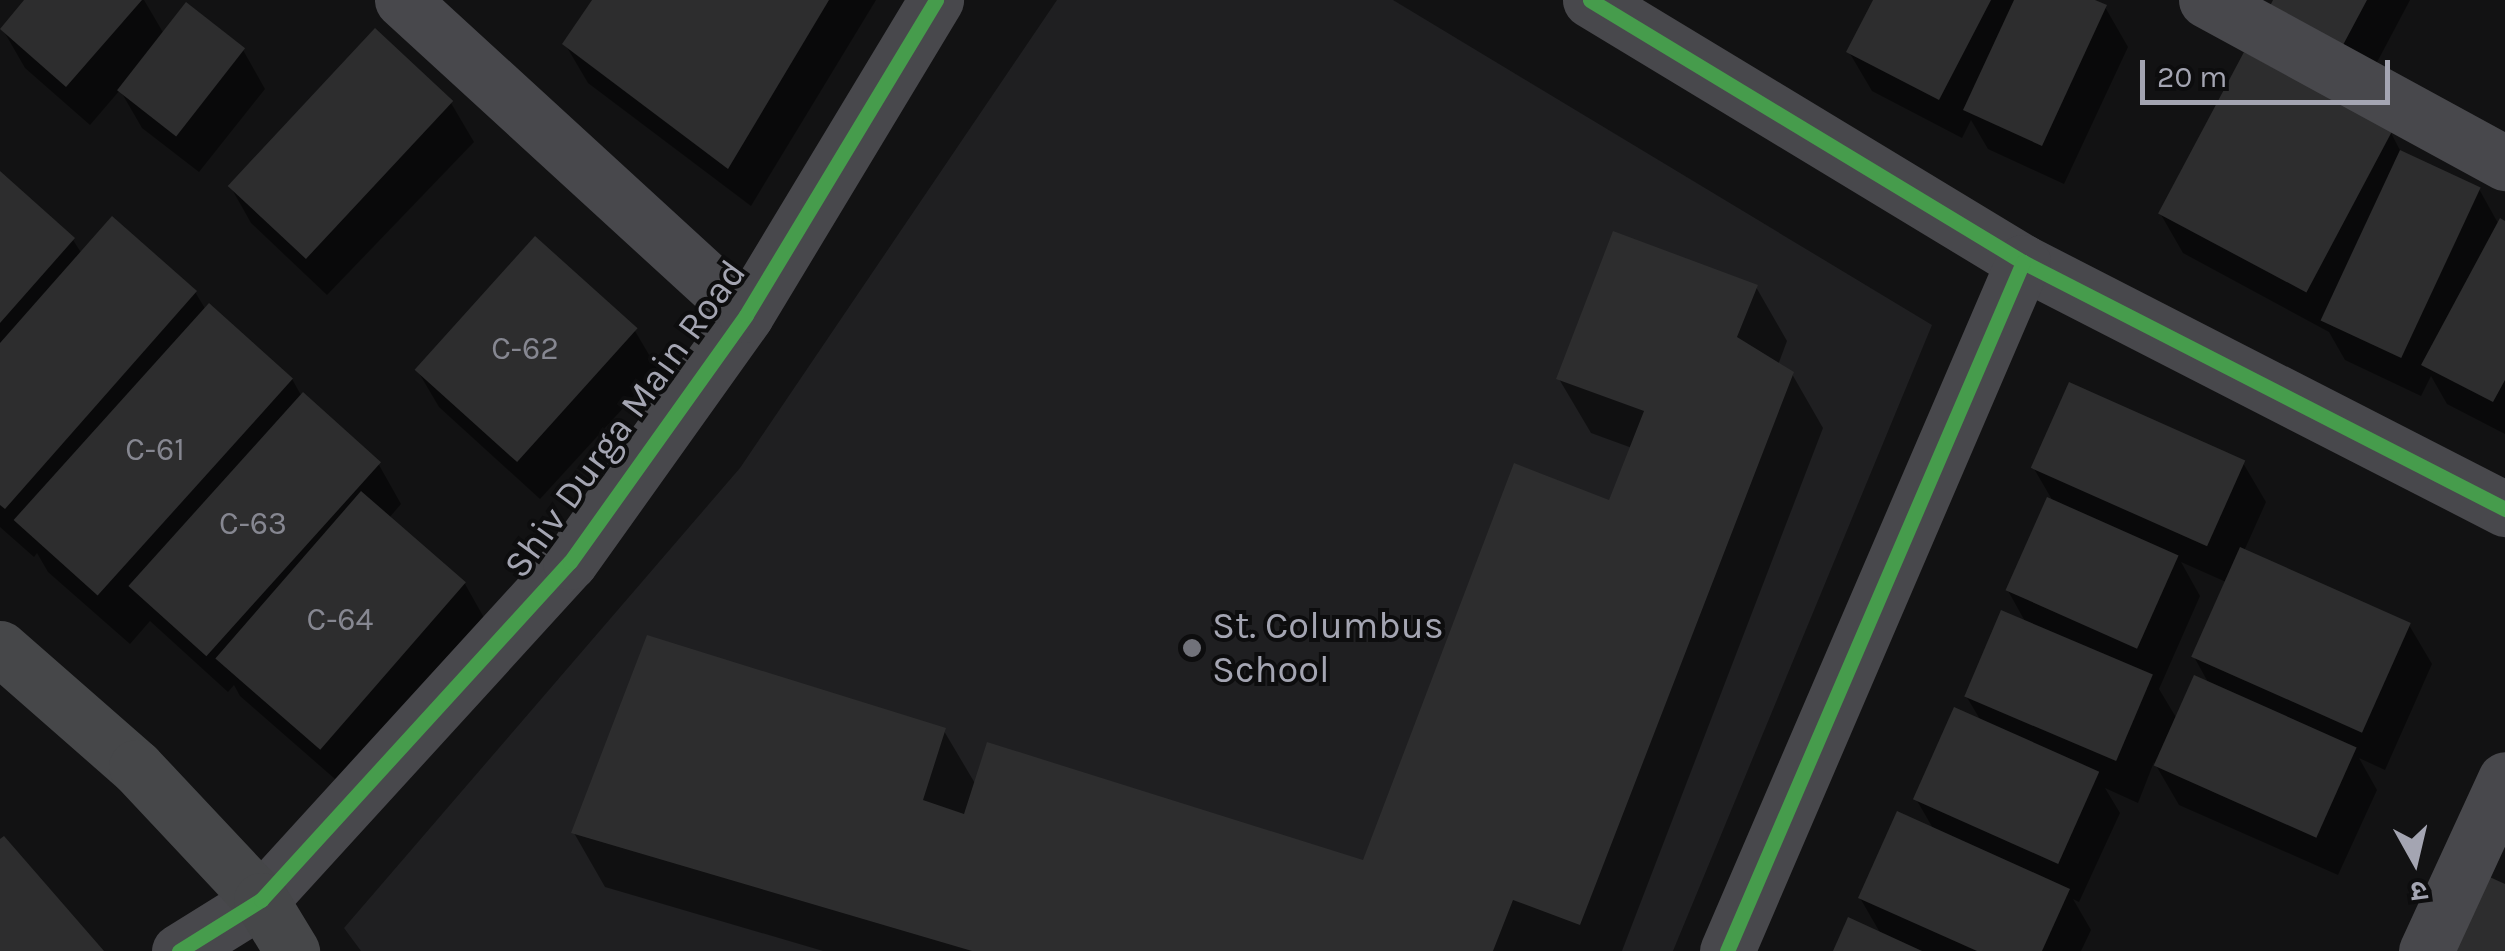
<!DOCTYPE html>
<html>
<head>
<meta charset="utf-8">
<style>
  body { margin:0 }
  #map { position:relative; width:2505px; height:951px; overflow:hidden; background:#121213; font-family:Karla,"Noto Sans Devanagari",sans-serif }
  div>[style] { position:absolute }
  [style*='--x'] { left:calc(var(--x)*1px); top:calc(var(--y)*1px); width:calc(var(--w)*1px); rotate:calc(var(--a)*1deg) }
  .built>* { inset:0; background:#1f1f21 }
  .shadow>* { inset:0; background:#0007 }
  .building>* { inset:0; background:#2d2d2e; transform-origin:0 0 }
  .street>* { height:55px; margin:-27.5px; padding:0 27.5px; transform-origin:27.5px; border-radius:27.5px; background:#48484c }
  .secondary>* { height:55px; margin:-27.5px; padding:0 27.5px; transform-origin:27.5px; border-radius:27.5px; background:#464749 }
  .cycleway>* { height:15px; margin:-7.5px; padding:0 7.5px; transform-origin:7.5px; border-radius:7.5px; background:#469c4c }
  .dots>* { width:28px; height:28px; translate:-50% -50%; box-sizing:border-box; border:5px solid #0d0d0e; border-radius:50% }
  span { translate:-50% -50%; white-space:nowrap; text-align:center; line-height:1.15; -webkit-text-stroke:8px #0d0d0e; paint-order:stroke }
  .number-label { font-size:32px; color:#868791 }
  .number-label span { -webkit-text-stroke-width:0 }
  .street-label { font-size:38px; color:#a4a5b2 }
  .poi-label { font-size:38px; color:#a4a5b2 }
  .left { translate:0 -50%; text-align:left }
  .north { position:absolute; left:2365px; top:811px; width:100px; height:100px; -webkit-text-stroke:8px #0d0d0e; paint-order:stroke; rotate:172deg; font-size:28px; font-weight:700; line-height:40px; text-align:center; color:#a4a5b2 }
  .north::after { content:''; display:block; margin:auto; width:35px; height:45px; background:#a4a5b2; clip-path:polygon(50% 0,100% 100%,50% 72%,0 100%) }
  .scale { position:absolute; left:2140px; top:60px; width:250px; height:45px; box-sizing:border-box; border:5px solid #a4a5b2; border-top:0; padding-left:12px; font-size:30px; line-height:35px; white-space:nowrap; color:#a4a5b2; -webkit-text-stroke:8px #0d0d0e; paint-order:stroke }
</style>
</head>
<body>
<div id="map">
  <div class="built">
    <i style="clip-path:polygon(1057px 0,1393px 0,1932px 325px,1673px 951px,361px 951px,344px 928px,740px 468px)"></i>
  </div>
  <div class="shadow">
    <i style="clip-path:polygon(27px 0,144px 0,164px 34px,243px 50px,265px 89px,199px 172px,142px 128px,120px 90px,90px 125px,25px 68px,2px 28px)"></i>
    <i style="clip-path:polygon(595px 0,876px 0,751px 206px,588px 83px,565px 44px)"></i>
    <i style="clip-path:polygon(1875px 0,2089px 0,2105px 7px,2128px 47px,2064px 184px,1988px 149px,1971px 120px,1962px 138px,1872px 91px,1849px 52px)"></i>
    <i style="clip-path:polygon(2276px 0,2410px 0,2366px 83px)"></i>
    <i style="clip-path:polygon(451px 103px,474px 142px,327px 295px,251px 223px,229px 184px)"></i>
    <i style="clip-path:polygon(2391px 133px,2402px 154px,2479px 189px,2499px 225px,2505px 224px,2505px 434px,2447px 404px,2431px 376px,2421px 396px,2345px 360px,2329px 332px,2183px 253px,2160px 213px)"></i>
    <i style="clip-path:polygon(0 175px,73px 240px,82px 254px,195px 292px,206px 310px,292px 379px,302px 397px,379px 465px,401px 504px,389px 518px,465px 584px,487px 623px,343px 786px,240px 696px,234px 685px,228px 692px,150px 621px,130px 644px,48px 572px,37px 553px,34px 557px,0 527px)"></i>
    <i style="clip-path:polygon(1756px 287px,1787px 341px,1778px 365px,1792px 374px,1823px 428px,1622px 951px,823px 951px,605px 887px,574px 833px,944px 731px,976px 785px,1364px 863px,1611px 503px,1632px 448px,1591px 433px,1559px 379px)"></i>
    <i style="clip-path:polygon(635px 331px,658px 370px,540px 499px,439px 407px,416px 368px)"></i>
    <i style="clip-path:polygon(evenodd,2243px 463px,2266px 502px,2244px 551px,2409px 625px,2432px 664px,2385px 770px,2359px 758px,2377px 790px,2338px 875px,2179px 805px,2154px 762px,2138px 803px,2105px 788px,2120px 813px,2079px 902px,2073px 899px,2091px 930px,2081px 951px,1835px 951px,1882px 936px,1860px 898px,1934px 830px,1916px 799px,1981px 721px,1965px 694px,2026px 623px,2007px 589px,2054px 503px,2033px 467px,2243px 463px,2181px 562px,2226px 582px,2193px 655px,2209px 684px,2177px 719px,2159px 689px,2200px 596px,2181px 562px)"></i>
  </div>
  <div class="building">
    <i style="clip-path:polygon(24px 0,142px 0,66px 87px,0 29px)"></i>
    <i style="clip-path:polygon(592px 0,829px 0,728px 169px,562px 44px)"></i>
    <i style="clip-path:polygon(1873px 0,1991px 0,1939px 100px,1846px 52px)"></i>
    <i style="clip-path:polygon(2014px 0,2095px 0,2107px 5px,2042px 146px,1963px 110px)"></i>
    <i style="clip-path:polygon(2273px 0,2367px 0,2343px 45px,2270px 6px)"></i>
    <i style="left:186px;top:2px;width:75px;height:112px;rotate:38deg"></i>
    <i style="left:375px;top:28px;width:107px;height:216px;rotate:43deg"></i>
    <i style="left:2244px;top:52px;width:168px;height:183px;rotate:28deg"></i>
    <i style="left:2400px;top:150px;width:89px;height:188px;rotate:25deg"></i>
    <i style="clip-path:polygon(0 171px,75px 238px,0 323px)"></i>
    <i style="clip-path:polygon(112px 216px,197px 291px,5px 509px,0 505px,0 343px)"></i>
    <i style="clip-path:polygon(2500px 218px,2505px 221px,2505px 380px,2493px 402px,2421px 365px)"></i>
    <i style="clip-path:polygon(1613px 231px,1758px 285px,1737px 337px,1794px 372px,1580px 925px,1513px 900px,1493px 951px,972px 951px,571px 833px,647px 635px,946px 728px,923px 800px,964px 814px,987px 742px,1363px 860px,1514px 463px,1609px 500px,1644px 411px,1556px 379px)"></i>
    <i style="left:535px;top:236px;width:138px;height:180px;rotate:42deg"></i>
    <i style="left:209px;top:303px;width:113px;height:292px;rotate:42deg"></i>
    <i style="left:2069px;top:382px;width:193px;height:94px;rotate:24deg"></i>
    <i style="left:303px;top:392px;width:105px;height:261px;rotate:42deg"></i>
    <i style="left:361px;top:491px;width:139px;height:222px;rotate:41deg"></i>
    <i style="left:2047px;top:497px;width:144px;height:102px;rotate:24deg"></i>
    <i style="left:2240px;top:547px;width:187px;height:120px;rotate:24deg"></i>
    <i style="left:2001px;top:610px;width:165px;height:94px;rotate:23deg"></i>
    <i style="left:2194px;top:675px;width:178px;height:99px;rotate:24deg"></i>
    <i style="left:1954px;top:707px;width:159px;height:101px;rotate:24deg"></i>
    <i style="clip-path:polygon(1897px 811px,2070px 889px,2042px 951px,1977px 951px,1858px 898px)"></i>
    <i style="clip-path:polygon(4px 836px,104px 951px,0 951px,0 839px)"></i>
    <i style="clip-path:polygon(2483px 874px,2505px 884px,2505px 951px,2448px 951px)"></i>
    <i style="clip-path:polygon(1848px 917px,1922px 951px,1833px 951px)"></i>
  </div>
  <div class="street">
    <i style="--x:402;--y:0;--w:466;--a:42.5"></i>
    <i style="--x:1590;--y:0;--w:506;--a:31.18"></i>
    <i style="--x:2023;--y:262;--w:542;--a:27.13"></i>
    <i style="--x:2206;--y:0;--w:341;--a:28.6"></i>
    <i style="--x:179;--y:951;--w:97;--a:-31.9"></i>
    <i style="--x:261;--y:900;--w:458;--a:-47.6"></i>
    <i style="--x:570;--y:562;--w:303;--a:-54.5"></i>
    <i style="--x:746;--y:315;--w:368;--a:-58.9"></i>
    <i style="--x:1727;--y:951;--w:750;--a:-66.75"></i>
    <i style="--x:2426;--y:951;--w:189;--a:-65.3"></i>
  </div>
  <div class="secondary">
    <i style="--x:0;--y:648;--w:181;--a:41.2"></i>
    <i style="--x:136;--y:767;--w:183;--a:46.8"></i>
    <i style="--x:261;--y:900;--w:60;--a:58.7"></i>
  </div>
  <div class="cycleway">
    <i style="--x:1590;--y:0;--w:506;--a:31.18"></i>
    <i style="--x:2023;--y:262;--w:542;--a:27.13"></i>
    <i style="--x:179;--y:951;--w:97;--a:-31.9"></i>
    <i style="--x:261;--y:900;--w:458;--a:-47.6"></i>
    <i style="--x:570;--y:562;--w:303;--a:-54.5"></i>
    <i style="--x:746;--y:315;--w:368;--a:-58.9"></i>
    <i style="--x:1727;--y:951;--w:750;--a:-66.75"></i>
  </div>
  <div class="dots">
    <i style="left:1192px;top:648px;background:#71727a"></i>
  </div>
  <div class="number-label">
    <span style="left:525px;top:349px">C-62</span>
    <span style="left:155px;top:450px">C-61</span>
    <span style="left:253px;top:524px">C-63</span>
    <span style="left:340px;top:620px">C-64</span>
  </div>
  <div class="street-label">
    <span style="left:625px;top:419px;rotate:-54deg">Shiv Durga Main Road</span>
  </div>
  <div class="poi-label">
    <span class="left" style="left:1212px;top:648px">St. Columbus<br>School</span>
  </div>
  <div class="north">उ</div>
  <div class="scale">20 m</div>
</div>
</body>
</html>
